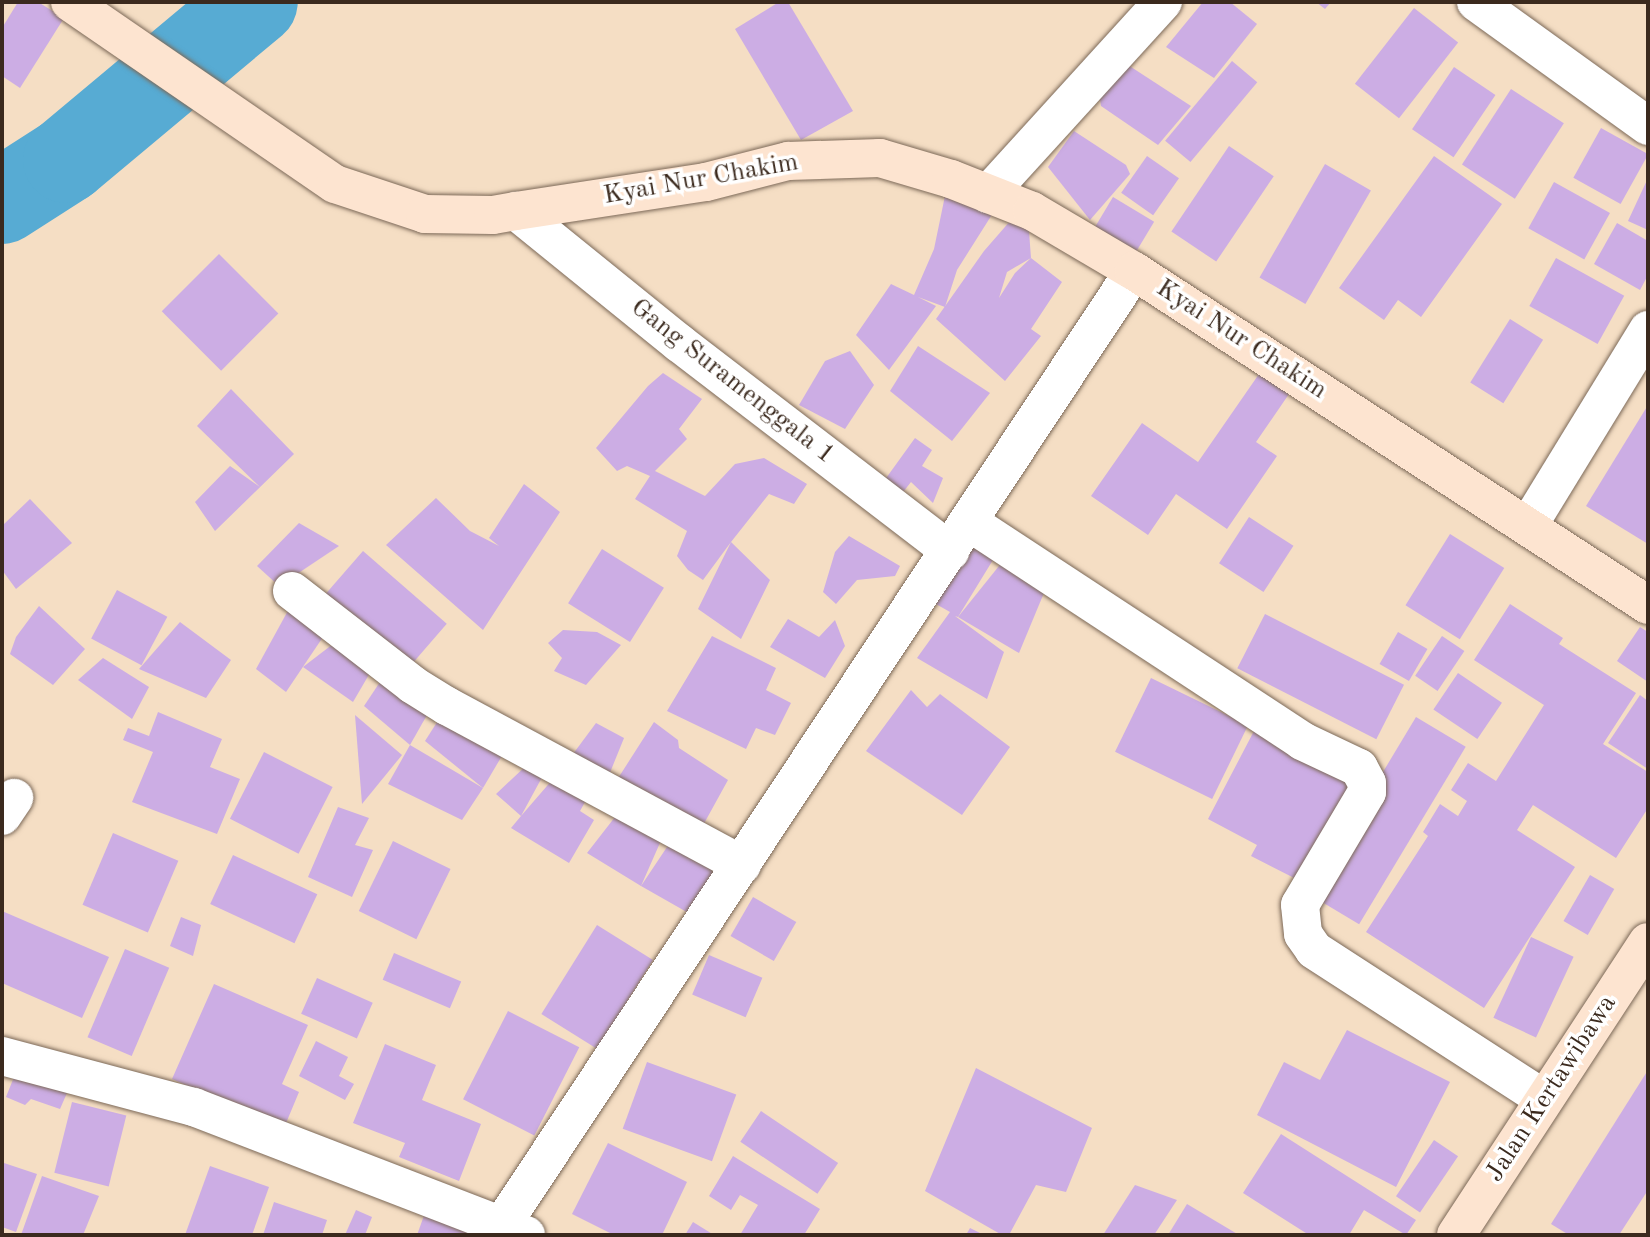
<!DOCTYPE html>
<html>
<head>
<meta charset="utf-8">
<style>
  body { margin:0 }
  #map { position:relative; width:1650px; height:1237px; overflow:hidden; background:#f5dec4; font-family:"Old Standard TT",serif }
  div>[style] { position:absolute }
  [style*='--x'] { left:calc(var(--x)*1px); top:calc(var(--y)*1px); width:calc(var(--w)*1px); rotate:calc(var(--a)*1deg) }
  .river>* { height:86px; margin:-43px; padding:0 43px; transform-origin:43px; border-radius:43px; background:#57abd3 }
  .building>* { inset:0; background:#ccade4; transform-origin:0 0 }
  .roads { filter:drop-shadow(0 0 2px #7c6958) drop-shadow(0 0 2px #7c6958) }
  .street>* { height:38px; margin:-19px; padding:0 19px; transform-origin:19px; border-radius:19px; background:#fff }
  .secondary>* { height:38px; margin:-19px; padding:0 19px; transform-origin:19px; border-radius:19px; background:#fde4d0 }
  span { translate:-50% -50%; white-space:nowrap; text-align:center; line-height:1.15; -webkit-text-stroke:7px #fff; paint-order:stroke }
  .street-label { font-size:26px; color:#3b2a1e }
  .frame { position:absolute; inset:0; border:4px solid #3b2a1e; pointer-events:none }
</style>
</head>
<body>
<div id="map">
  <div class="river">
    <i style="--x:2;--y:201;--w:76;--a:-32.6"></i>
    <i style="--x:66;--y:160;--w:246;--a:-39.9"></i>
  </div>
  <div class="building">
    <i style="clip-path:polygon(18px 2px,38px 2px,64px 18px,20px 88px,2px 76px,2px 28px)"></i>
    <i style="clip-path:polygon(779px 2px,788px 2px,853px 111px,801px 140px,735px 29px)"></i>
    <i style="clip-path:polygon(1203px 2px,1230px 2px,1257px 24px,1214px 78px,1166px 47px)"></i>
    <i style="clip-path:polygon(1316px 2px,1331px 2px,1325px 9px)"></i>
    <i style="left:1414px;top:8px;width:56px;height:96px;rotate:38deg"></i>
    <i style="left:1232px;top:61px;width:33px;height:104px;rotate:40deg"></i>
    <i style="clip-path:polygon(1128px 65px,1191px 106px,1158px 145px,1101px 106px,1100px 99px)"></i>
    <i style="left:1454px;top:67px;width:50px;height:75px;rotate:34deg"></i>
    <i style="left:1511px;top:89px;width:63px;height:90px;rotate:33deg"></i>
    <i style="left:1601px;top:128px;width:54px;height:57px;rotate:29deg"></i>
    <i style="clip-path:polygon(1074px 131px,1126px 165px,1130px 174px,1090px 220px,1048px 167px)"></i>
    <i style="left:1229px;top:146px;width:54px;height:103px;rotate:34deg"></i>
    <i style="left:1147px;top:156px;width:39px;height:45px;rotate:35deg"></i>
    <i style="clip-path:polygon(1434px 156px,1502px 204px,1421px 317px,1398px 300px,1384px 320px,1339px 288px)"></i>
    <i style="left:1325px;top:164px;width:53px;height:131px;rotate:30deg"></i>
    <i style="clip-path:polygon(1648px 178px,1648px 230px,1628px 221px)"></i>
    <i style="left:1554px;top:182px;width:64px;height:53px;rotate:29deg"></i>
    <i style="clip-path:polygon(946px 191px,993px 213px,957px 270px,945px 307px,918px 297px,936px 306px,889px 370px,856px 335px,891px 284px,914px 295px,934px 249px)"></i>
    <i style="left:1113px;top:197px;width:48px;height:41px;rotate:31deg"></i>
    <i style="clip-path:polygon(evenodd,1011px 220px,1029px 231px,1031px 258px,1062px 282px,1031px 329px,1041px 336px,1005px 381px,936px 319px,984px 251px,1011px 220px,1031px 258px,1015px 273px,999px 298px,1007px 272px,1031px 258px)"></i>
    <i style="clip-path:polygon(1617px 223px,1648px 241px,1648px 275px,1640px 290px,1594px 264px)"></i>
    <i style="left:219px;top:254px;width:84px;height:81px;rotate:45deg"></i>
    <i style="left:1556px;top:258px;width:78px;height:55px;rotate:29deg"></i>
    <i style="left:1510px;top:319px;width:39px;height:75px;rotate:32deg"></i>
    <i style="clip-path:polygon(918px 346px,990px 393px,952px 441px,890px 391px)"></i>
    <i style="clip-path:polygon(850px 351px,874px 385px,845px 429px,799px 405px,825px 361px)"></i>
    <i style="clip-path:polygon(663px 373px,702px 399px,679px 429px,687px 439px,655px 471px,705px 496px,735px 464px,764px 458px,807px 484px,794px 504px,769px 494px,731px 542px,770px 580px,741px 639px,698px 609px,731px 542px,703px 580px,688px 570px,677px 556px,687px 531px,635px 499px,650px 476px,627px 466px,617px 471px,596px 448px,648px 386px)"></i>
    <i style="clip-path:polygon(1259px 374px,1289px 394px,1256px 442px,1277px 456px,1227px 529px,1176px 494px,1148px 535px,1091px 496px,1142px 423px,1198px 462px)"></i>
    <i style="clip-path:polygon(231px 389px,294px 454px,215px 531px,195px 502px,230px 466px,260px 487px,197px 426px)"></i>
    <i style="clip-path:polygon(1648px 405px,1648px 544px,1586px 506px)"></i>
    <i style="clip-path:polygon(915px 438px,932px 450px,922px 466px,943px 478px,933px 503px,911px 482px,900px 496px,884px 481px)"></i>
    <i style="clip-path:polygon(524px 484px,560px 512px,483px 630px,386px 545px,436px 498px,470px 531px,499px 546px,489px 538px)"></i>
    <i style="clip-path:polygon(30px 499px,72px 543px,16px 589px,2px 570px,2px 526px)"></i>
    <i style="left:1249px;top:517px;width:53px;height:55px;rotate:33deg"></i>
    <i style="clip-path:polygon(299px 523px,339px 546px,279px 586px,257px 566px)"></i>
    <i style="left:1450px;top:534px;width:64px;height:84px;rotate:32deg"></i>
    <i style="clip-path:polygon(849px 536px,900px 566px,895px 576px,857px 580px,836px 604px,823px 592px,835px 552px)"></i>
    <i style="clip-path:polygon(973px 537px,996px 555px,958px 617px,955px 616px,1004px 652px,987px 699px,917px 658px,950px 612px,927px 599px)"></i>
    <i style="left:602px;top:549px;width:73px;height:64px;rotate:32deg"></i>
    <i style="left:363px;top:551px;width:111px;height:66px;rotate:41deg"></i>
    <i style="clip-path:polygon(1003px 561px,1046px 588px,1019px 653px,958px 617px)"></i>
    <i style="left:117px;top:590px;width:57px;height:55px;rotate:28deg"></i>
    <i style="clip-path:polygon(1510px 604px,1563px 638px,1559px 644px,1636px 693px,1603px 744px,1648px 772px,1648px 808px,1616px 858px,1533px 805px,1517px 830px,1575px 867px,1484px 1008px,1366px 932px,1428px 836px,1423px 832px,1440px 804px,1458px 816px,1467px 801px,1451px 790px,1468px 763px,1496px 781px,1544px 705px,1474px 660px)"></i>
    <i style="clip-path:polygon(39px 606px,85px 649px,53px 685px,10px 654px,16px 637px)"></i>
    <i style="clip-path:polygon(290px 607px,323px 637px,286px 692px,256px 669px)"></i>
    <i style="left:1265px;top:614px;width:156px;height:61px;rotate:27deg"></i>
    <i style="clip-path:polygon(788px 619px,819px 637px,835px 620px,845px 646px,825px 678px,770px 647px)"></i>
    <i style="clip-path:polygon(180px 622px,231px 660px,206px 698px,139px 669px)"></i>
    <i style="clip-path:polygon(1640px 627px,1648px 632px,1648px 682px,1617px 661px)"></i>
    <i style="clip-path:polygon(563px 630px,597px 632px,621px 645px,586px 685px,554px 671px,562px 658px,548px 643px)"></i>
    <i style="left:1398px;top:632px;width:34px;height:37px;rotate:30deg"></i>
    <i style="clip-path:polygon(712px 636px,776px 668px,766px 690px,791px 703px,775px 735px,756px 728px,746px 749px,667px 711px)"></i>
    <i style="left:1442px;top:636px;width:27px;height:48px;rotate:34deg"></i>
    <i style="clip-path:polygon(333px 644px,374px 666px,353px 702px,303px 667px)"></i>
    <i style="clip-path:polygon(103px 658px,149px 687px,132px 719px,78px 680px)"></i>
    <i style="left:1458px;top:673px;width:53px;height:44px;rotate:34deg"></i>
    <i style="left:1151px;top:678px;width:108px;height:82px;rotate:26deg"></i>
    <i style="clip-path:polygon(382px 679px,427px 715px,410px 745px,364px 706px)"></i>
    <i style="clip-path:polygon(911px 690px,927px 707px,940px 694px,1010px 747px,962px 815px,866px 751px)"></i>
    <i style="clip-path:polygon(1640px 695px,1648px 701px,1648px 769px,1608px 743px)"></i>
    <i style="clip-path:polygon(158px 712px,222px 739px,210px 767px,240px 779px,217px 834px,132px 802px,153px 752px,123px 740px,128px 728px,149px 736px)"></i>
    <i style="clip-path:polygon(355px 715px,402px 755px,362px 804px)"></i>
    <i style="clip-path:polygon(441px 716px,506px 749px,483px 788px,425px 741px)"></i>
    <i style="left:1416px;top:717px;width:58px;height:207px;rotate:31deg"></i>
    <i style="clip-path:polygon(654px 722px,678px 740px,679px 748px,728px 780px,701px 829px,615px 783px)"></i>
    <i style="clip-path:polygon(596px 723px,624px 738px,607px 780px,573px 754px)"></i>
    <i style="clip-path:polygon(1254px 731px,1357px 784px,1306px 884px,1251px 856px,1257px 845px,1208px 819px)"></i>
    <i style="clip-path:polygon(410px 745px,483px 788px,462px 820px,388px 784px)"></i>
    <i style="left:264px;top:752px;width:77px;height:75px;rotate:27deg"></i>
    <i style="clip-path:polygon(529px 763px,546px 770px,521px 816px,553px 779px,590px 793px,580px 811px,594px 820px,569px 863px,511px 828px,521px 816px,496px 794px)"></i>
    <i style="clip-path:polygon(338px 807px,369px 818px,355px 845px,373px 850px,352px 897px,308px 877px)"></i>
    <i style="clip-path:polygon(622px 808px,663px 836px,641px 886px,673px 838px,719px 860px,692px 915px,641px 886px,587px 853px)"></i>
    <i style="left:113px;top:833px;width:71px;height:78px;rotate:23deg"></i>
    <i style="left:393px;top:841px;width:64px;height:78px;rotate:26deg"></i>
    <i style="left:233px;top:855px;width:93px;height:54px;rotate:25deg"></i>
    <i style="left:1590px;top:875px;width:28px;height:53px;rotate:30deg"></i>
    <i style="left:753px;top:897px;width:50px;height:45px;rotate:30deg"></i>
    <i style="clip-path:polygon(2px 911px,109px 957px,82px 1018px,2px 983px)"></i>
    <i style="clip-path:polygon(181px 917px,201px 925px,193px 956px,170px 946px)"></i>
    <i style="left:597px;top:925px;width:66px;height:105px;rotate:32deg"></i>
    <i style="left:1531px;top:937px;width:47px;height:89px;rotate:25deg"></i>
    <i style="left:125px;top:949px;width:48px;height:96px;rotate:23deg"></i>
    <i style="left:394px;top:953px;width:73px;height:29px;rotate:23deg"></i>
    <i style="left:709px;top:955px;width:58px;height:43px;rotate:23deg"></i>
    <i style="left:317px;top:978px;width:61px;height:39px;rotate:24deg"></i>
    <i style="clip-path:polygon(214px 984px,308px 1025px,282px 1084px,299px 1092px,284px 1128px,172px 1079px)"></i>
    <i style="left:508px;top:1011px;width:80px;height:99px;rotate:27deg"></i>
    <i style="clip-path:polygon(1347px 1030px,1450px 1082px,1396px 1187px,1257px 1115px,1284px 1062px,1320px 1080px)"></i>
    <i style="clip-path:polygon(316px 1041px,348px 1057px,339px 1076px,354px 1084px,345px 1100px,299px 1076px)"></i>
    <i style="clip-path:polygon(385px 1044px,436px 1065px,422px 1100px,481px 1124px,459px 1181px,399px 1157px,405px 1143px,353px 1123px)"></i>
    <i style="left:647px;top:1062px;width:95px;height:71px;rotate:20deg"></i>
    <i style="clip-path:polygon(976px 1068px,1092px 1128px,1066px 1192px,1036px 1185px,1009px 1235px,1002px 1235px,925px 1191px)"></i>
    <i style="clip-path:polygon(1648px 1070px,1648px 1190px,1619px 1235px,1569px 1235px,1551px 1224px)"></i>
    <i style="clip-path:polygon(9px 1071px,67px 1093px,60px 1109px,31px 1099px,25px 1105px,6px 1097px,14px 1077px)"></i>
    <i style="left:72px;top:1102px;width:56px;height:73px;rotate:14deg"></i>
    <i style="left:761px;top:1111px;width:93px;height:37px;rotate:34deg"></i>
    <i style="clip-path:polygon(1281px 1134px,1416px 1220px,1406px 1235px,1364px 1210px,1349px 1235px,1309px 1235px,1243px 1193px)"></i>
    <i style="left:1434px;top:1140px;width:29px;height:68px;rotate:34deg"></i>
    <i style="clip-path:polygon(608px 1143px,687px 1182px,662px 1235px,614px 1235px,572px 1214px)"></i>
    <i style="clip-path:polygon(733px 1156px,820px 1209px,804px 1235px,740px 1235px,758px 1205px,740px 1195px,731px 1210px,709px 1196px)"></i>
    <i style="clip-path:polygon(4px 1163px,37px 1174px,16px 1232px,2px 1227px)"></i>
    <i style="clip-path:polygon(210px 1166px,269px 1187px,252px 1235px,185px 1235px)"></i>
    <i style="clip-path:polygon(42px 1176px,99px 1196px,83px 1235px,21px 1235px)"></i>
    <i style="clip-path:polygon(1135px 1185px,1177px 1200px,1154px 1235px,1103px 1235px)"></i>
    <i style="clip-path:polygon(274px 1202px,327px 1220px,322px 1235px,263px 1235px)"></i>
    <i style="clip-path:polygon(1187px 1204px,1239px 1235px,1168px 1235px)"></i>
    <i style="clip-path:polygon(356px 1210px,372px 1217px,365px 1235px,345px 1235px)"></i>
    <i style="clip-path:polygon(426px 1210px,481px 1235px,417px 1235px)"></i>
    <i style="clip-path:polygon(693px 1222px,714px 1235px,685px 1235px)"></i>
    <i style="clip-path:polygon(970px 1228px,984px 1235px,966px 1235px)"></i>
  </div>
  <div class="roads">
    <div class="street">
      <i style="--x:1476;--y:2;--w:212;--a:35.8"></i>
      <i style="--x:988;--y:194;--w:260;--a:-47.7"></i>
      <i style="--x:516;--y:211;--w:210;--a:39"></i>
      <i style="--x:679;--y:343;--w:342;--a:37.5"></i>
      <i style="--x:969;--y:522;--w:399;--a:33.3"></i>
      <i style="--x:1302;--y:741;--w:63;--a:25.3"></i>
      <i style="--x:1359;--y:768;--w:17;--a:62"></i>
      <i style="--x:1367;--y:783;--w:9;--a:90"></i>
      <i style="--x:1367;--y:792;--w:131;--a:120.7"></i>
      <i style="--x:1300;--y:905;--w:29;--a:84"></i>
      <i style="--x:1303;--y:934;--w:19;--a:55"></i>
      <i style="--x:1314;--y:950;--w:274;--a:32.9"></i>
      <i style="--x:1528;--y:526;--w:230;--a:-58.5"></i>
      <i style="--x:292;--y:591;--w:153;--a:37.8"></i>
      <i style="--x:413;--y:685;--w:40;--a:32"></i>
      <i style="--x:447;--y:706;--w:335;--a:28.3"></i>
      <i style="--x:2;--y:816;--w:22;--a:-56"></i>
      <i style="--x:2;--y:1056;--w:199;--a:14.9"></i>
      <i style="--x:194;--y:1107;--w:356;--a:21.1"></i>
      <i style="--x:502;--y:1225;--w:1144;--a:-56.48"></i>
    </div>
    <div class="secondary">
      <i style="--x:70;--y:2;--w:321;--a:34.5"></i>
      <i style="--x:335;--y:184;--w:95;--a:18.4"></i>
      <i style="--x:425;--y:214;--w:68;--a:0.8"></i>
      <i style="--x:493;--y:215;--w:23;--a:-10"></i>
      <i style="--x:516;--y:211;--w:192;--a:-8.7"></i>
      <i style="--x:706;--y:182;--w:85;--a:-14.4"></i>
      <i style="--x:788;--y:161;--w:92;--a:-1.9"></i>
      <i style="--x:880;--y:158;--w:74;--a:16.5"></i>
      <i style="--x:951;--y:179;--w:87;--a:21.6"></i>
      <i style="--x:1032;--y:211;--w:118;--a:30.5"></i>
      <i style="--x:1134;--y:271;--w:613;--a:33.02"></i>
      <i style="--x:1456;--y:1235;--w:350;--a:-56.8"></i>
    </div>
  </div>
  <div class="street-label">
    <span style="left:701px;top:180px;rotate:-10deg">Kyai Nur Chakim</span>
    <span style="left:1241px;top:340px;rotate:33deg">Kyai Nur Chakim</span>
    <span style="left:732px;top:382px;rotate:38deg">Gang Suramenggala 1</span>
    <span style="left:1552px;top:1089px;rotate:-57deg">Jalan Kertawibawa</span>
  </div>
  <div class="frame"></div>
</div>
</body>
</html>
